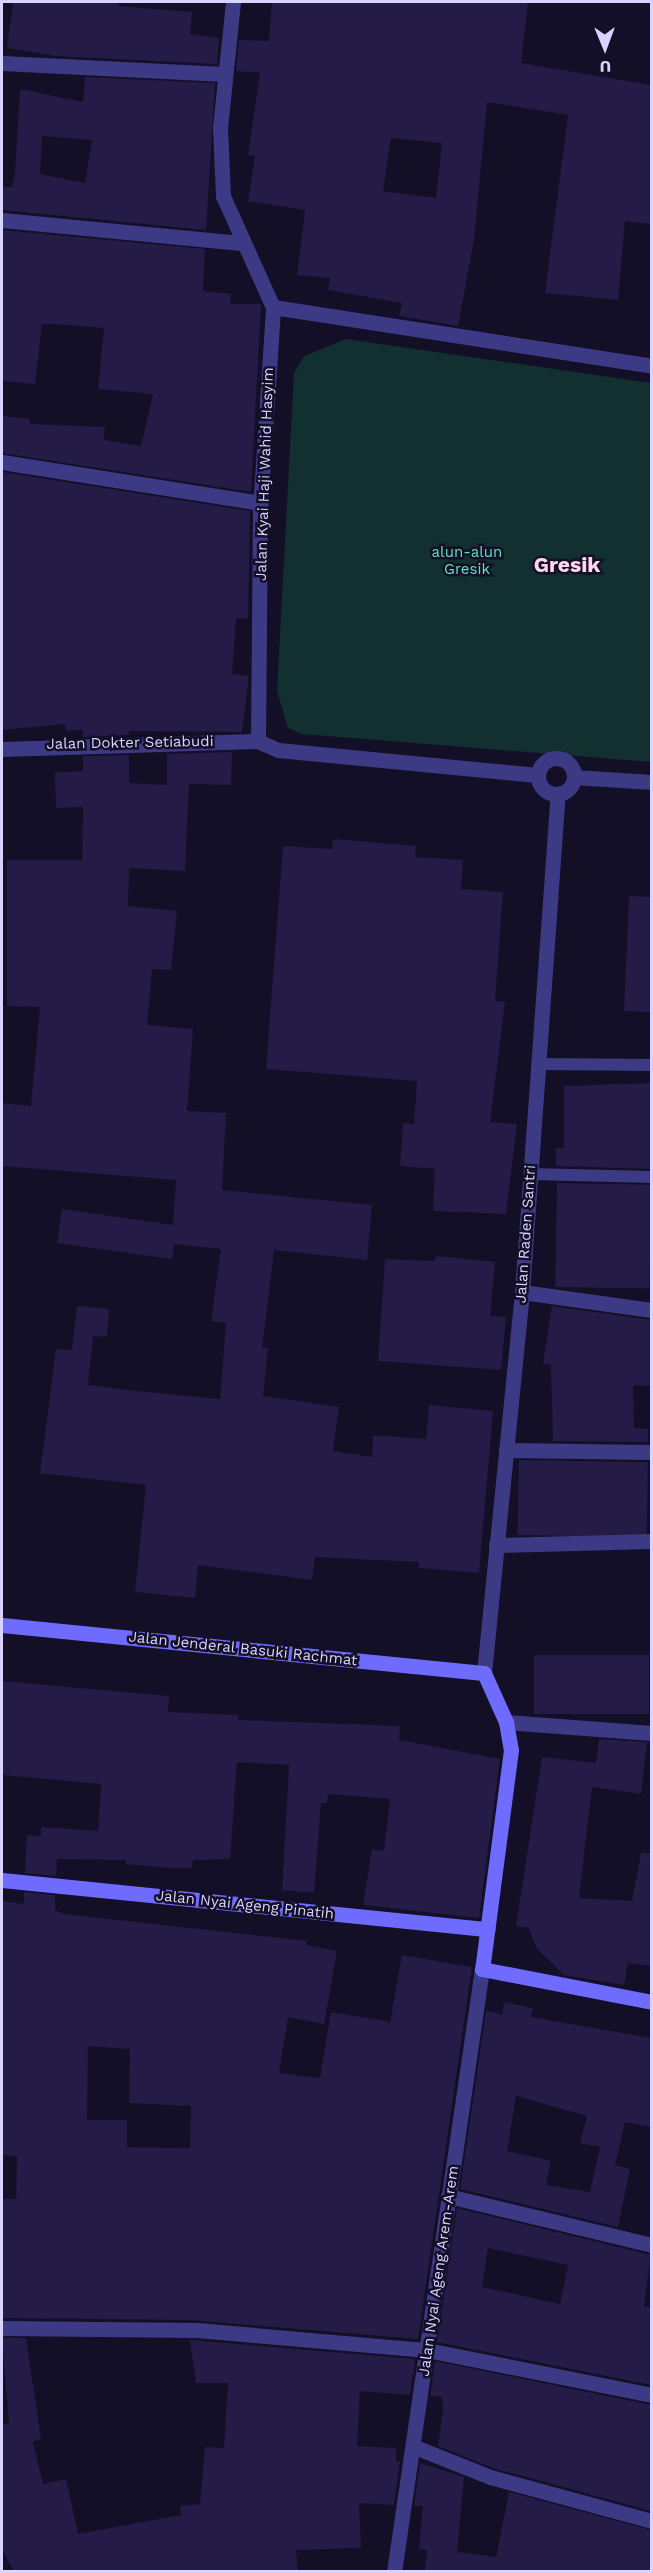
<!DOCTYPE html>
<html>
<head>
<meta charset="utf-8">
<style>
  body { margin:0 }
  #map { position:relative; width:653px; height:2573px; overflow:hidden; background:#130f26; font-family:"Work Sans",sans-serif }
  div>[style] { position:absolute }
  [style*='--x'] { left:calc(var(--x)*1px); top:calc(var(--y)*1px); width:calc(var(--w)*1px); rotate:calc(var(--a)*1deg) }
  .green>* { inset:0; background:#12302f }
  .building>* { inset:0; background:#241b47; transform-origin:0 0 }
  .service>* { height:12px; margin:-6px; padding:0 6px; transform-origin:6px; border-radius:6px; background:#3d3a85 }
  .minor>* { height:15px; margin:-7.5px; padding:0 7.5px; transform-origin:7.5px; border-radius:7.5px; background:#3d3a85 }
  .tertiary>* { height:15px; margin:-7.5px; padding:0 7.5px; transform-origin:7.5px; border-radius:7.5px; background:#3d3a85 }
  .tertiary>.ring { margin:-7.5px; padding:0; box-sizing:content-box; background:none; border:15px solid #3d3a85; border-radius:50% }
  .secondary>* { height:15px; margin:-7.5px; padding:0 7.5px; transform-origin:7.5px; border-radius:7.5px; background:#6f6bff }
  span { translate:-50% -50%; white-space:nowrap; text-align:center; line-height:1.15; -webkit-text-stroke:5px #130f26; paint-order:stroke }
  .street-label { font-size:15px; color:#d9d4ff }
  .park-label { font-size:15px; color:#5fe0c0 }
  .district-label { font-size:21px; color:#ffd6f0; font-weight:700 }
  .frame { position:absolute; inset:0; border:3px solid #d9d4ff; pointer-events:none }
  .north { position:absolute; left:575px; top:18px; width:60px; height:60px; -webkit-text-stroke:4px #130f26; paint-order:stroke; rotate:179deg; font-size:16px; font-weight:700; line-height:24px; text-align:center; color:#d9d4ff }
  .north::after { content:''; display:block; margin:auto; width:21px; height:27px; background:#d9d4ff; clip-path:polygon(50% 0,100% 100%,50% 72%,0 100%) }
</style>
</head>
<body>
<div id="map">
  <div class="green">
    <i style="clip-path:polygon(346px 339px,651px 383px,651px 762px,302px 734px,288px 728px,277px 691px,294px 373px,304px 356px)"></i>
  </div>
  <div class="building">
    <i style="clip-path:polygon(13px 2px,119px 2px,118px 6px,192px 12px,190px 34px,219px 38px,217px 64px,56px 56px,7px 48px)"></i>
    <i style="clip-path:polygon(evenodd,272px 2px,528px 2px,521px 63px,651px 85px,651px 224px,625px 221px,618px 300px,545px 293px,568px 115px,487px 102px,474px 240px,458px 326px,399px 316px,402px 303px,328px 290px,330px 278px,297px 275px,305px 210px,248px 201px,255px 156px,248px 155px,260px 73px,236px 71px,239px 40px,269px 41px,272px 2px,391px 138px,442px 143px,436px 198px,383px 191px,391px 138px)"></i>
    <i style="clip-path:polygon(evenodd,85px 77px,215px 83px,206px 230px,2px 210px,2px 187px,12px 187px,15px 173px,20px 89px,83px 102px,85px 77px,42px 136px,92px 140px,85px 183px,40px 174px,42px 136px)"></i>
    <i style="clip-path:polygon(2px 230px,205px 249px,203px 291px,231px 294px,230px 304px,261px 304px,251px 492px,2px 453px,2px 416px,30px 419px,30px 424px,105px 427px,104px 440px,141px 446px,153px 394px,98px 389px,104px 328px,69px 325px,42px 324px,35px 384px,2px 381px)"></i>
    <i style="clip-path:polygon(2px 472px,250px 511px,248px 619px,236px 618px,232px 674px,249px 676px,242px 732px,129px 731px,129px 735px,83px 737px,83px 730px,66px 731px,65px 724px,2px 730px)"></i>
    <i style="clip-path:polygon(232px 752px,231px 785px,189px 784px,185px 871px,129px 868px,128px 906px,177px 911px,171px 970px,152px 969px,147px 1025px,193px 1029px,187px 1111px,226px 1113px,222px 1190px,372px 1205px,367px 1260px,274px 1250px,262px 1348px,268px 1348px,263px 1396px,339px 1407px,333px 1451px,372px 1457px,373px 1435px,426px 1439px,429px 1405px,493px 1411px,479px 1573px,419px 1568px,419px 1562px,315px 1557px,312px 1580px,198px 1565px,195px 1598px,135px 1592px,146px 1485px,40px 1473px,56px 1349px,72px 1350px,77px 1306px,109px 1309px,107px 1337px,93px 1336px,88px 1385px,136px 1391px,220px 1399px,226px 1323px,211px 1321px,221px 1249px,174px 1244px,172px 1259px,57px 1243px,62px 1209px,173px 1225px,176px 1180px,2px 1166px,2px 1103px,31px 1106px,40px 1007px,7px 1006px,7px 860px,82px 860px,83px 807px,56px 808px,55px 772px,83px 771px,83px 756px,129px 755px,129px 783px,167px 785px,167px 754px)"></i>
    <i style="clip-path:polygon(333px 839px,416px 846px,415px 857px,463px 860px,461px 889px,503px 892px,495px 1001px,505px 1002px,490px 1122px,517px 1124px,506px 1214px,433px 1211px,435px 1169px,400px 1166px,403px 1123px,414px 1124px,417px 1081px,266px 1069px,283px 846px,332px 849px)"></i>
    <i style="clip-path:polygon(629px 896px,651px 897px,651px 1012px,624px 1011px)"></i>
    <i style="clip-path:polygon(651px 1083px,651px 1169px,556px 1166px,556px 1148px,564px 1148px,564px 1086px)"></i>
    <i style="left:557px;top:1183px;width:94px;height:104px;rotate:1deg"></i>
    <i style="clip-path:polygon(436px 1256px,495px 1262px,490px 1316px,506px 1317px,501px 1370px,378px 1361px,385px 1259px,435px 1261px)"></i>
    <i style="clip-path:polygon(552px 1306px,651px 1320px,651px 1385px,633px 1386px,634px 1428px,648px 1429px,648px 1442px,553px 1441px,551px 1364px,543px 1364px)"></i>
    <i style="left:519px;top:1460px;width:129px;height:75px;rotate:1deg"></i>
    <i style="left:534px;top:1655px;width:115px;height:59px"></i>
    <i style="clip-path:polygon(2px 1681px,169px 1696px,168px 1712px,238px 1715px,238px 1720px,400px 1726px,399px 1740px,500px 1759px,479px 1918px,363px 1905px,372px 1849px,384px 1851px,390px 1799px,328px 1794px,327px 1803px,321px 1803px,314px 1893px,282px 1890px,289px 1765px,237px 1762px,230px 1859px,193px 1860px,192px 1868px,169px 1868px,126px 1864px,126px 1860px,57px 1859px,56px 1876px,25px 1873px,27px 1835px,41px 1836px,41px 1827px,98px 1831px,101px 1784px,2px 1775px)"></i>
    <i style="clip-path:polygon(599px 1739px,647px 1742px,641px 1794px,592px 1787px,579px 1898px,632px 1901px,641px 1853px,651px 1853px,651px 1966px,628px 1963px,624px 1985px,564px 1975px,537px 1949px,529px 1928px,516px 1926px,542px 1757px,596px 1763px)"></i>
    <i style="clip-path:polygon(evenodd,24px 1892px,55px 1895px,55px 1910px,64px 1914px,307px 1941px,306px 1945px,337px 1951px,324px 2024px,288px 2017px,279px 2073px,320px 2078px,331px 2012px,390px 2022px,402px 1955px,472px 1967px,418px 2339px,190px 2320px,2px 2318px,2px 2199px,16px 2199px,17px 2156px,2px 2155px,2px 1901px,24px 1904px,24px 1892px,88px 2046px,130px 2049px,129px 2103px,191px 2106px,190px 2148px,127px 2147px,127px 2120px,87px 2120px,88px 2046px)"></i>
    <i style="clip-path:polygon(evenodd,504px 2002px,533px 2008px,531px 2017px,651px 2038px,651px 2127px,625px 2122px,615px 2165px,630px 2169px,618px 2227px,460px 2189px,486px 2011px,502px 2014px,504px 2002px,516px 2096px,587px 2116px,580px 2143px,600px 2147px,590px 2192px,546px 2185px,551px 2161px,507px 2151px,516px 2096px)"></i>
    <i style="clip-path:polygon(evenodd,457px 2208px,651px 2255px,644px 2306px,651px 2308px,651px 2385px,437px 2342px,457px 2208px,488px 2248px,568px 2265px,560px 2304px,482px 2287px,488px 2248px)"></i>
    <i style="clip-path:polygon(2px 2338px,26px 2338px,41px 2439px,33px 2442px,43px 2484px,66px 2479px,78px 2534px,181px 2515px,180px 2506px,200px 2504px,205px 2447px,224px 2448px,228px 2383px,196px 2383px,190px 2340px,415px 2359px,410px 2395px,360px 2391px,357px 2446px,396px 2448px,396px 2461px,400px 2461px,394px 2505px,359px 2503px,361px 2548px,296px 2550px,298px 2571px,14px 2571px,2px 2550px,2px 2425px,9px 2423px)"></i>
    <i style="clip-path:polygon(435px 2361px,651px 2405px,651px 2511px,493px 2468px,438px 2446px,443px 2411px,442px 2397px,430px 2396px)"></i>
    <i style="clip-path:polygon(420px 2463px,464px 2477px,457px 2552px,496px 2557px,509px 2492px,651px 2530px,651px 2571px,425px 2571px,427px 2550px,419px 2549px,423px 2506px,414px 2506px)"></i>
  </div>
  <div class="service">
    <i style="--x:539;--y:1064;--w:113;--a:0.5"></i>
    <i style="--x:531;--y:1174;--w:121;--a:1.4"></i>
  </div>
  <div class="minor">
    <i style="--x:2;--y:63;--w:223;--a:2.8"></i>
    <i style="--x:2;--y:220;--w:240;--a:5.5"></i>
    <i style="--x:2;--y:462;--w:262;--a:9"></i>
    <i style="--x:522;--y:1292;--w:131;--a:7.9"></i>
    <i style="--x:506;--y:1450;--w:146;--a:0.8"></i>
    <i style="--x:496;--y:1545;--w:156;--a:-1.5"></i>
    <i style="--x:506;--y:1722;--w:146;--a:4.3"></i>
    <i style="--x:448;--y:2196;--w:210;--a:13.5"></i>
    <i style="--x:2;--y:2328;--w:195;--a:0.6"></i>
    <i style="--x:197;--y:2330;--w:231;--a:5"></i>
    <i style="--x:427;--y:2350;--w:229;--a:11.3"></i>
    <i style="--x:415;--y:2447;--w:81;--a:21.8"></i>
    <i style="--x:490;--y:2477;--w:168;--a:15.2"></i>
    <i style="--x:394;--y:2572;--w:609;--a:-81.7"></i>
  </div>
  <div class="tertiary">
    <i style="--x:233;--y:2;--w:126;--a:95.9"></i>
    <i style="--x:220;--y:127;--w:69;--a:87.5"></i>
    <i style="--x:223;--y:196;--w:122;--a:65.8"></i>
    <i style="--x:2;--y:749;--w:256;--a:-1.8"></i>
    <i class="ring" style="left:538px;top:758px;width:21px;height:21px"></i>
    <i style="--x:537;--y:775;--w:260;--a:-174.5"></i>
    <i style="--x:278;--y:750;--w:22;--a:-156"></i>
    <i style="--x:258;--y:741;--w:231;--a:-89.5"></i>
    <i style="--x:260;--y:510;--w:203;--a:-86.3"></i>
    <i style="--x:273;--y:307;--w:384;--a:8.8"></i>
    <i style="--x:574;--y:777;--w:78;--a:3.7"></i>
    <i style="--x:484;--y:1673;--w:383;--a:-84.3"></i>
    <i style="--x:522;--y:1292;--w:498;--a:-85.9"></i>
  </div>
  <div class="secondary">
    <i style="--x:2;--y:1625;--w:484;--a:5.7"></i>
    <i style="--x:484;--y:1673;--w:54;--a:65.8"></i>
    <i style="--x:506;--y:1722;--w:28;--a:80"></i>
    <i style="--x:511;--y:1750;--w:221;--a:97.5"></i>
    <i style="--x:482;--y:1969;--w:173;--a:11"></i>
    <i style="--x:2;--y:1880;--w:488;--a:5.8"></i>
  </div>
  <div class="street-label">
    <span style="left:265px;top:474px;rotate:-88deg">Jalan Kyai Haji Wahid Hasyim</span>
    <span style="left:130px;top:743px;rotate:-1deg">Jalan Dokter Setiabudi</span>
    <span style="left:526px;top:1234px;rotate:-86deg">Jalan Raden Santri</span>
    <span style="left:243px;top:1649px;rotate:6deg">Jalan Jenderal Basuki Rachmat</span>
    <span style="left:245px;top:1905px;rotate:6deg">Jalan Nyai Ageng Pinatih</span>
    <span style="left:439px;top:2271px;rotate:-82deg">Jalan Nyai Ageng Arem-Arem</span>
  </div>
  <div class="park-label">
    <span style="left:467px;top:561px">alun-alun<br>Gresik</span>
  </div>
  <div class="district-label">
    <span style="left:567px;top:565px">Gresik</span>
  </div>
  <div class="frame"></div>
  <div class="north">U</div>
</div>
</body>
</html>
